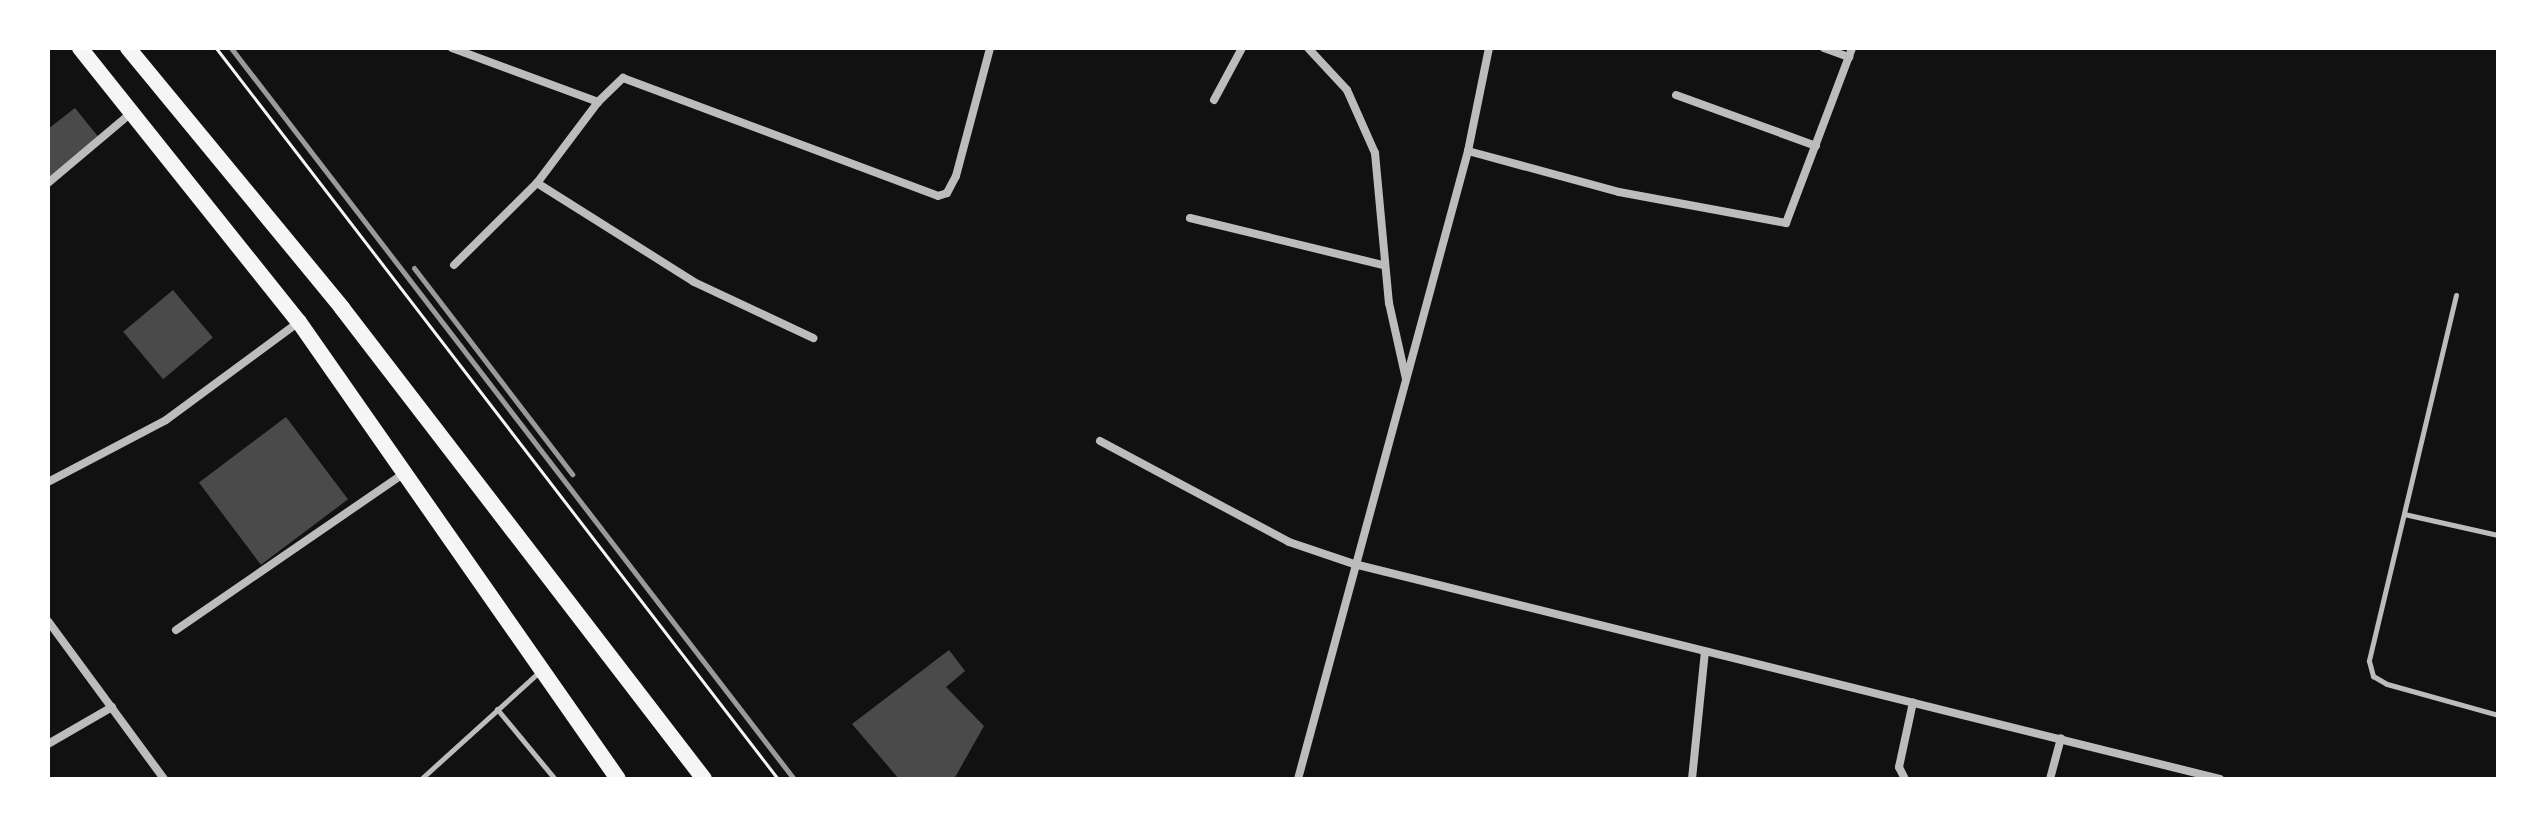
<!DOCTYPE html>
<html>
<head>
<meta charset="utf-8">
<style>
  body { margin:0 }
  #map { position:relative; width:2546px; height:827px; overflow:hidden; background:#111; font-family:"Space Grotesk",sans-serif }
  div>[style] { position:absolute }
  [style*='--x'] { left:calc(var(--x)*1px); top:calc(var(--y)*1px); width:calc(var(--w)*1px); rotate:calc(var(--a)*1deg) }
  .building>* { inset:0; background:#4a4a4a; transform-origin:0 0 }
  .path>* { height:3px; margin:-1.5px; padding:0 1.5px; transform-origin:1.5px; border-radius:1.5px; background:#f5f5f5 }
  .service>* { height:5px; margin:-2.5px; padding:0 2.5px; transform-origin:2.5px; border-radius:2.5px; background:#bcbcbc }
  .minor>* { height:8px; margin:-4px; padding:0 4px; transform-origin:4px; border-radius:4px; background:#bcbcbc }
  .trunk>* { height:16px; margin:-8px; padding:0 8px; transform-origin:8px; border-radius:8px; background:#f5f5f5 }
  .rail>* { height:5px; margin:-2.5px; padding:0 2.5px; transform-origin:2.5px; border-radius:2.5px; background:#9a9a9a }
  span { translate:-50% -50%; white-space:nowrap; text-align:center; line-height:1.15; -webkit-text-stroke:7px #fff; paint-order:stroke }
  .frame { position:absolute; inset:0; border:50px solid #fff; pointer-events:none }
</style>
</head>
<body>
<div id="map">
  <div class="building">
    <i style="clip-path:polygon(75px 108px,100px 139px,48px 180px,48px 129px)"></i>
    <i style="left:173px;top:290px;width:62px;height:65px;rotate:50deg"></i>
    <i style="left:286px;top:417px;width:103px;height:109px;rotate:53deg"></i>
    <i style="clip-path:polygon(949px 650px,965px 671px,946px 687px,984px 726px,954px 779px,899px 779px,852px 724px)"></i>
  </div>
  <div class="path">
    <i style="--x:216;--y:48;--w:922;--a:52.45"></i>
  </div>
  <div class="service">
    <i style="--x:2456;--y:295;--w:376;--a:103.4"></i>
    <i style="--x:2369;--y:661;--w:16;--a:75"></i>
    <i style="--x:2373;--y:676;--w:16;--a:30"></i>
    <i style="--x:2387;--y:684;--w:115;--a:15.6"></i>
    <i style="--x:2404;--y:514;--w:96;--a:12.6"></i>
    <i style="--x:497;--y:709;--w:91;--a:50.4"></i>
    <i style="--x:421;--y:779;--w:158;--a:-42.2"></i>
  </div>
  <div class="minor">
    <i style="--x:452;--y:48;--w:156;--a:20.3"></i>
    <i style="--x:598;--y:102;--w:35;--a:-44"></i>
    <i style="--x:623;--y:78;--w:336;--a:20.5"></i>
    <i style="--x:938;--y:196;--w:9;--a:-18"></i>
    <i style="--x:947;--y:193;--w:19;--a:-62"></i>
    <i style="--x:956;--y:176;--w:132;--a:-75.1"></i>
    <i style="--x:1308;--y:48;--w:57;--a:47.1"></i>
    <i style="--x:1347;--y:90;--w:69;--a:66"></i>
    <i style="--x:1375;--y:153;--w:151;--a:84.7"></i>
    <i style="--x:1389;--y:303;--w:78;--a:77.4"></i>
    <i style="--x:1824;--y:48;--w:27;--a:20"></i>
    <i style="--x:1676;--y:95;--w:149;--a:20"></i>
    <i style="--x:1214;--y:100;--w:59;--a:-61.7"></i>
    <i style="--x:1468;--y:151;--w:156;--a:15.2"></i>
    <i style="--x:1619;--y:192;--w:170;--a:10.5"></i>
    <i style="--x:1786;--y:223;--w:187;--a:-69.3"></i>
    <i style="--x:48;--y:183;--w:109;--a:-40.1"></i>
    <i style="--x:537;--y:183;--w:186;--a:32.2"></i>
    <i style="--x:694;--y:282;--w:132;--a:25.2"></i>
    <i style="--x:1190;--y:218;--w:199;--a:13.7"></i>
    <i style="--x:454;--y:265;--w:117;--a:-44.7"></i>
    <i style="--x:537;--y:183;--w:101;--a:-53"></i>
    <i style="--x:1100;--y:441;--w:214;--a:28.1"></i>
    <i style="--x:1289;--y:542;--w:69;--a:18.7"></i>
    <i style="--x:1354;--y:564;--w:892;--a:13.94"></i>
    <i style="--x:48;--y:482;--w:133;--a:-27.7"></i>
    <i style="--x:166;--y:420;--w:165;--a:-36.4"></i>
    <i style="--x:48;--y:621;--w:196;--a:53.7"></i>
    <i style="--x:176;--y:630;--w:279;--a:-34.5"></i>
    <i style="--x:48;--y:744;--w:74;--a:-30"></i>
    <i style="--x:1298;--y:779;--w:651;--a:-74.85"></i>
    <i style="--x:1468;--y:151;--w:105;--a:-78.5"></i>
    <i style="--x:1692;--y:779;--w:128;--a:-84.2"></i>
    <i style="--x:1905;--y:779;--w:13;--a:-117"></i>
    <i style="--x:1899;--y:767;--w:66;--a:-77.8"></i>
    <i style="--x:2050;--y:779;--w:42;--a:-75"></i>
  </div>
  <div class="trunk">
    <i style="--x:80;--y:48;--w:351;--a:51.4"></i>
    <i style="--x:299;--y:322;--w:557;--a:55.08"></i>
    <i style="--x:128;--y:48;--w:337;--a:50.5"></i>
    <i style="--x:342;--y:308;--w:594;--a:52.45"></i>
  </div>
  <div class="rail">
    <i style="--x:231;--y:48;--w:923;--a:52.4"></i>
    <i style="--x:414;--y:268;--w:260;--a:52.5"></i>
  </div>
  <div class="frame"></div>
</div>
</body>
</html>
